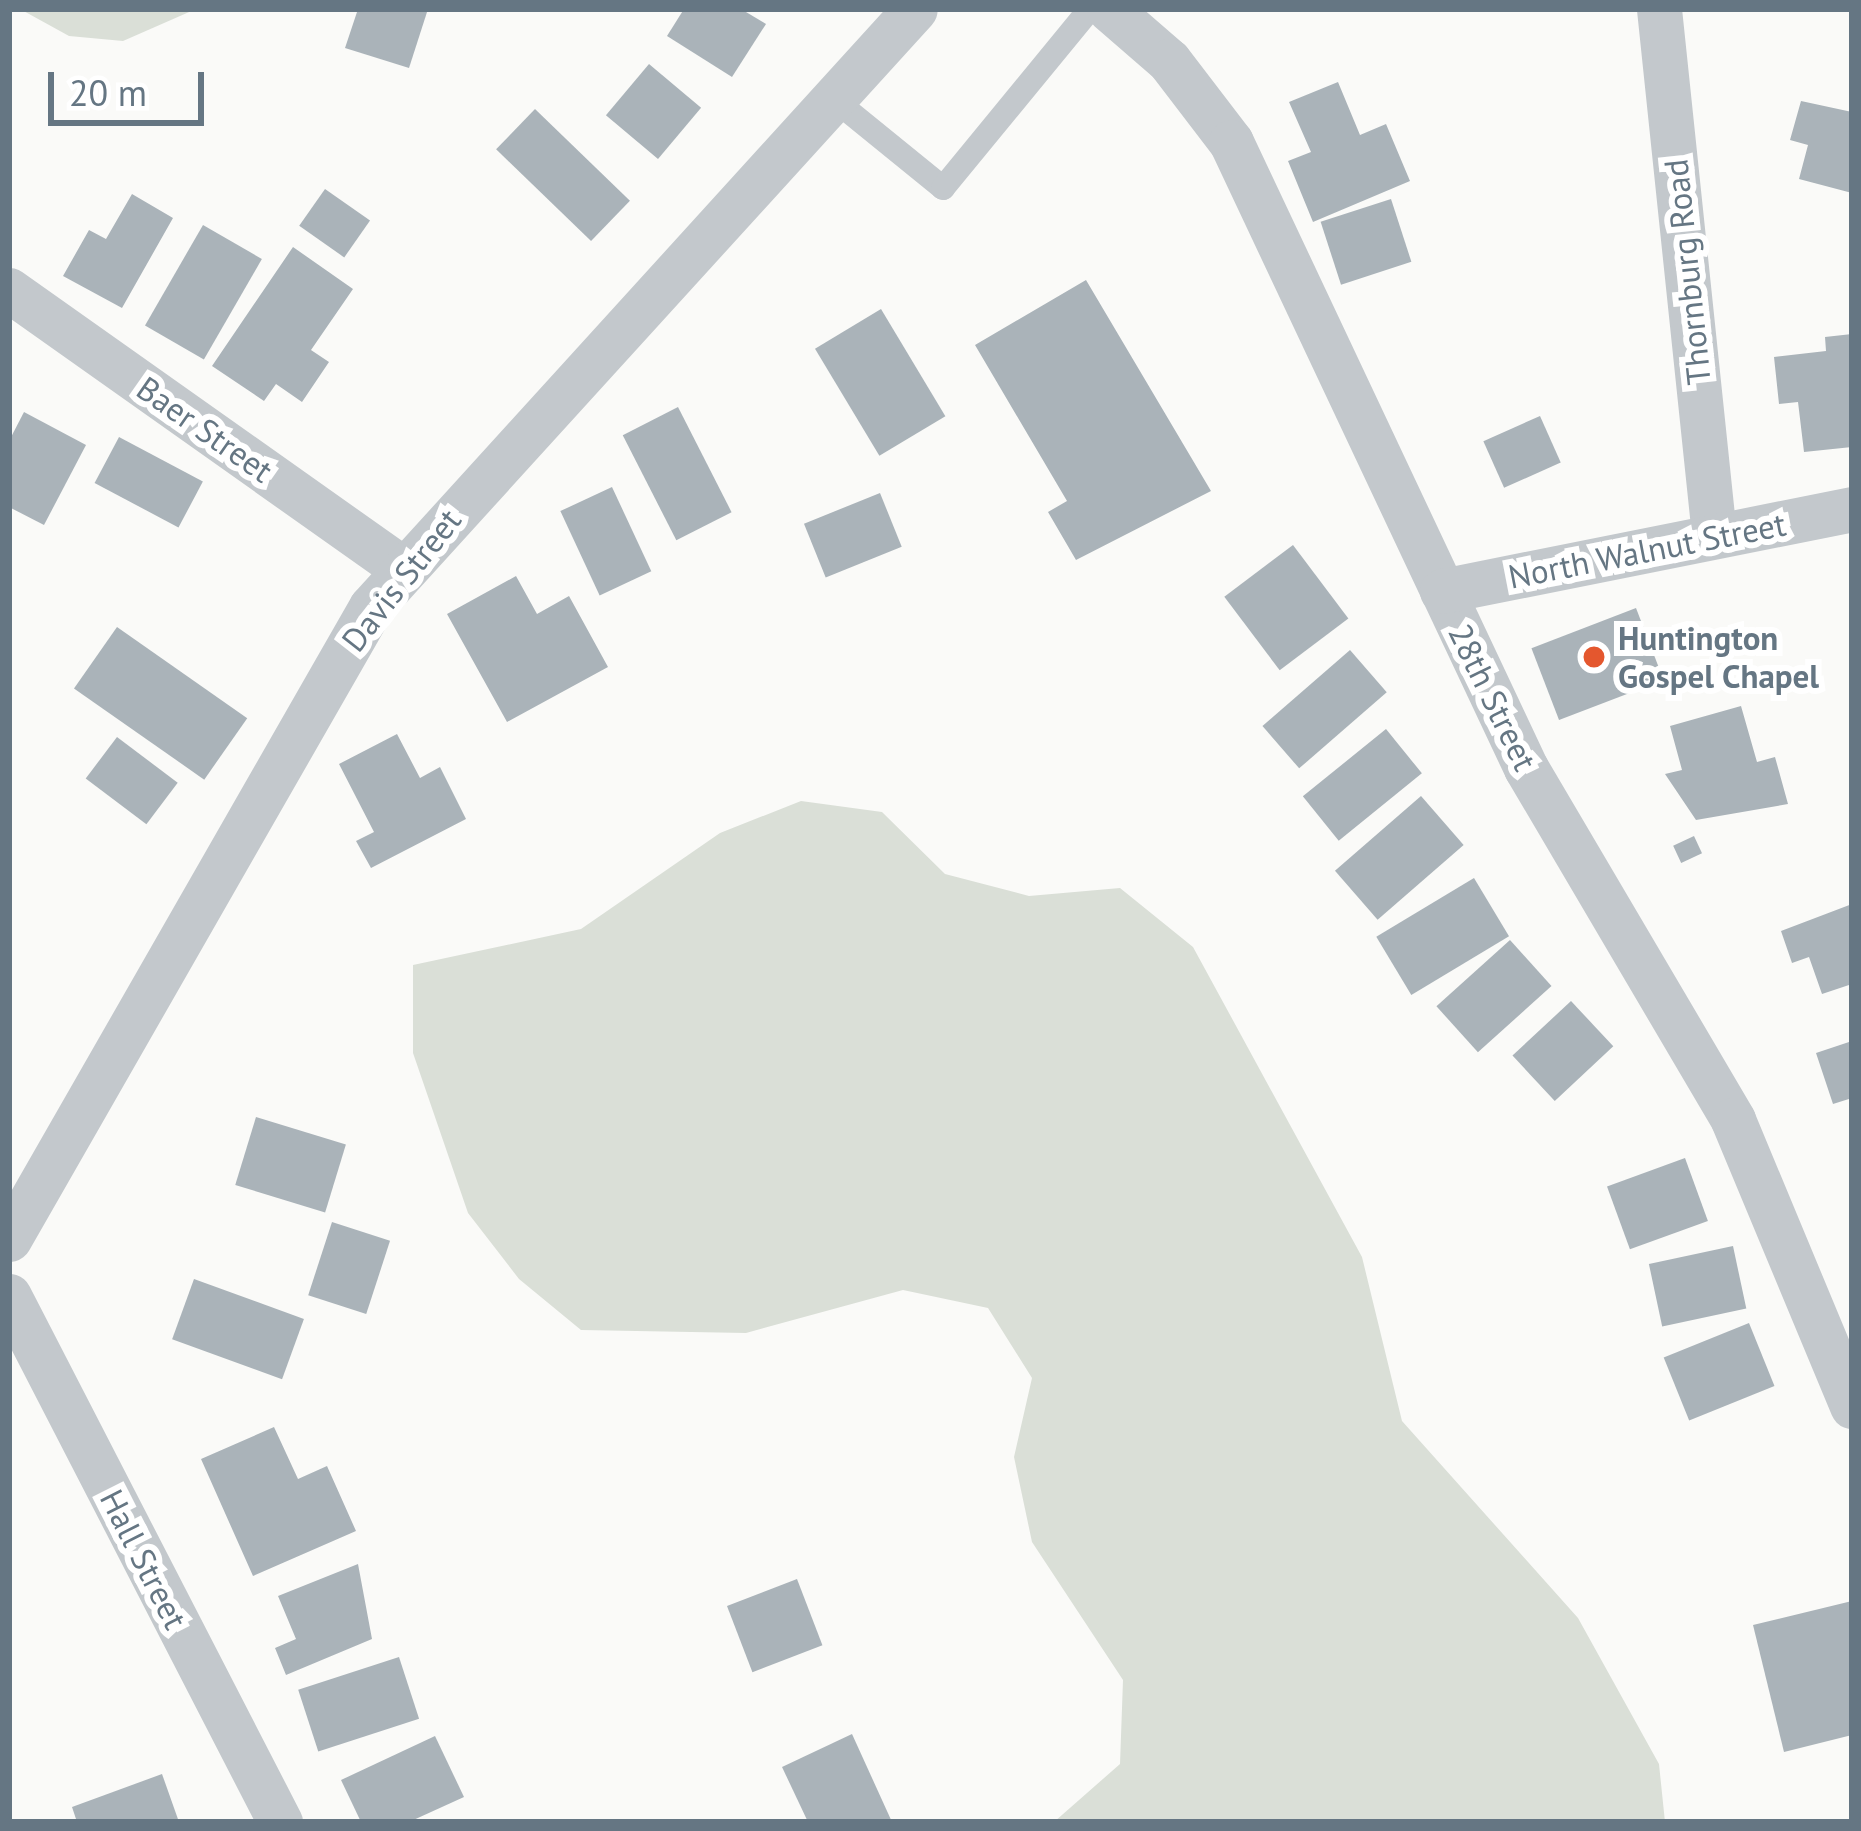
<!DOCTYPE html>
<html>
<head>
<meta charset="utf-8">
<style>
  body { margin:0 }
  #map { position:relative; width:1861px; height:1831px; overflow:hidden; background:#fafaf8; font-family:"PT Sans",sans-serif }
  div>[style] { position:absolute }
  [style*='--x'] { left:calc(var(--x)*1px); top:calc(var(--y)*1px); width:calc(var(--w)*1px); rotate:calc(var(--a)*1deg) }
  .green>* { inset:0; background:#dadfd7 }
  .building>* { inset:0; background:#aab3b9; transform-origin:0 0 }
  .service>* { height:24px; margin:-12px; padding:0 12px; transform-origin:12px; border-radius:12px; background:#c3c8cc }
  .minor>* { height:45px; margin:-22.5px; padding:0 22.5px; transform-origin:22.5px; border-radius:22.5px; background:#c3c8cc }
  .dots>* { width:33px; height:33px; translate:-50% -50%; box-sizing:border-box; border:6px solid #fff; border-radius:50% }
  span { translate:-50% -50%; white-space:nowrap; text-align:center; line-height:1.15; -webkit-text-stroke:12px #fff; paint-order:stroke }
  .street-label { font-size:33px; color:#657683 }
  .poi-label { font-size:33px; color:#657683; font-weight:700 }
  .left { translate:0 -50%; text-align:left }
  .frame { position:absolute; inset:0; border:12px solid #657683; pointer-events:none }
  .scale { position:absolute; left:48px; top:72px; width:156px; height:54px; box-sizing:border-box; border:6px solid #657683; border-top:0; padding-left:15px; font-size:36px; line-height:42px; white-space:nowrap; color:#657683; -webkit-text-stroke:9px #fff; paint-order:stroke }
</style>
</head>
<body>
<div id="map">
  <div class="green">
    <i style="clip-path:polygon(20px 9px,196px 9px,123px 41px,69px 36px)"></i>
    <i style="clip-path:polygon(801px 801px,882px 812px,945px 874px,1029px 896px,1120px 888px,1193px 947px,1362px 1257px,1402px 1421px,1578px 1618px,1659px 1764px,1665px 1822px,1054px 1822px,1120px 1764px,1123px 1680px,1032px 1542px,1014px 1457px,1032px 1378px,988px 1308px,903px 1290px,746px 1333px,581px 1330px,519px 1279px,468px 1213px,413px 1053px,413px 965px,581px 929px,720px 833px)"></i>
  </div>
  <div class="building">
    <i style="clip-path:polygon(358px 9px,428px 9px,409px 68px,345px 48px)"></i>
    <i style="clip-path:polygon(684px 9px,741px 9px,766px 24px,732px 77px,667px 36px)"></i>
    <i style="left:649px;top:64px;width:68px;height:67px;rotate:40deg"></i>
    <i style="clip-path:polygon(1338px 82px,1360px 135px,1386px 124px,1410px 181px,1313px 222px,1288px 161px,1311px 152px,1289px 102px)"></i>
    <i style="clip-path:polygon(1801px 101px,1852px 112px,1852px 193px,1799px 179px,1808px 145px,1790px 140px)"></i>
    <i style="left:535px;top:109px;width:132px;height:56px;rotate:44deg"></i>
    <i style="left:325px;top:189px;width:55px;height:45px;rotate:35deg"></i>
    <i style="clip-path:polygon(132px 194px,173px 218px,122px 308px,63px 276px,89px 230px,106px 239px)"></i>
    <i style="left:1391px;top:199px;width:66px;height:74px;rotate:72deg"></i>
    <i style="left:203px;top:225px;width:68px;height:116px;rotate:30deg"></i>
    <i style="clip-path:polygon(293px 247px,353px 289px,311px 350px,329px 362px,302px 402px,276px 384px,264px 401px,212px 366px)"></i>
    <i style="clip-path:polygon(1086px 280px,1211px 491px,1076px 560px,1048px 512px,1067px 501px,975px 345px)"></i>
    <i style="left:881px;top:309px;width:125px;height:77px;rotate:59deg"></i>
    <i style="clip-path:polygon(1852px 334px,1852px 447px,1804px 452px,1798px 402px,1779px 404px,1774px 357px,1826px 351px,1825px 337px)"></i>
    <i style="left:678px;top:407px;width:118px;height:62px;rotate:63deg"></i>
    <i style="clip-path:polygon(24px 412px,86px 445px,44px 525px,9px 507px,9px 441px)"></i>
    <i style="left:1540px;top:416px;width:51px;height:62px;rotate:66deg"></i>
    <i style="left:119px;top:437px;width:95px;height:52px;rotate:28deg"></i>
    <i style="left:612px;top:487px;width:93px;height:57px;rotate:65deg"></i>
    <i style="left:880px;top:493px;width:58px;height:82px;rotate:68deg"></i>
    <i style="left:1293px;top:545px;width:92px;height:86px;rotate:53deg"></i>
    <i style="clip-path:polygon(516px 576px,537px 614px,569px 596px,608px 667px,507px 722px,447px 614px)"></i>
    <i style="left:1636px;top:608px;width:77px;height:112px;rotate:69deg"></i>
    <i style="left:117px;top:627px;width:159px;height:75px;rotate:35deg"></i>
    <i style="left:1350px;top:650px;width:56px;height:116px;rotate:49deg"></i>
    <i style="clip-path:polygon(1741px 706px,1757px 762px,1775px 757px,1788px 804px,1696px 820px,1665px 774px,1682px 770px,1670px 726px)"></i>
    <i style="left:1386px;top:729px;width:57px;height:107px;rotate:51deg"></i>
    <i style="clip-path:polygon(397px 734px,420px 778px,440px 767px,466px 819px,371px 868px,356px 841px,374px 832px,339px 764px)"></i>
    <i style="left:117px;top:737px;width:76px;height:52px;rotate:37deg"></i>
    <i style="left:1421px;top:796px;width:65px;height:114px;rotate:49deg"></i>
    <i style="left:1694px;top:836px;width:19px;height:23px;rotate:65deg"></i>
    <i style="left:1474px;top:878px;width:68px;height:114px;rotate:59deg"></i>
    <i style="clip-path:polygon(1852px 904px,1852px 984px,1822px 994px,1809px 957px,1792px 963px,1781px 931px)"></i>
    <i style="left:1510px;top:940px;width:62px;height:99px;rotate:48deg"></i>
    <i style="left:1571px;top:1001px;width:62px;height:80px;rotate:47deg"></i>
    <i style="clip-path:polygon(1852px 1041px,1852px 1098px,1833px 1104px,1816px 1053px)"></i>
    <i style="left:256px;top:1117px;width:94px;height:71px;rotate:17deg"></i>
    <i style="left:1685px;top:1158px;width:67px;height:83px;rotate:70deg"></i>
    <i style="left:332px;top:1222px;width:61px;height:77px;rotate:18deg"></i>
    <i style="left:1733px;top:1246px;width:64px;height:86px;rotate:78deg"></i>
    <i style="left:194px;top:1279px;width:117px;height:64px;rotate:20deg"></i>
    <i style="left:1749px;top:1323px;width:68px;height:92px;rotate:68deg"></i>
    <i style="clip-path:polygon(274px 1427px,298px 1479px,327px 1466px,356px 1531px,253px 1576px,201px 1459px)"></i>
    <i style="clip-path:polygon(358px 1564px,372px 1639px,286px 1675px,275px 1648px,296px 1639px,278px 1596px)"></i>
    <i style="left:797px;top:1579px;width:71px;height:75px;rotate:69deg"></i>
    <i style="clip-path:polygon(1852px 1601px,1852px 1735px,1784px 1752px,1753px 1625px)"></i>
    <i style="left:399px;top:1657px;width:65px;height:106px;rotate:72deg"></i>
    <i style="clip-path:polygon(852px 1734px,892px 1822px,808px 1822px,782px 1767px)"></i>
    <i style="clip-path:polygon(435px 1736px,464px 1797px,409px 1822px,361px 1822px,341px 1780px)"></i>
    <i style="clip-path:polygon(162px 1774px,179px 1822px,77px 1822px,72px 1807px)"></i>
  </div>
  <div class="service">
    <i style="--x:836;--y:101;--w:138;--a:39.1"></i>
    <i style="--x:943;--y:188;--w:232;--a:-50.6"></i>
  </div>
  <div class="minor">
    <i style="--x:1109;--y:9;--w:79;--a:40.9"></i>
    <i style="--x:1169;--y:61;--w:102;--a:52.6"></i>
    <i style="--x:1231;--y:142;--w:692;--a:64.77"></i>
    <i style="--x:1526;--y:768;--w:408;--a:59.5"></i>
    <i style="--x:1733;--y:1120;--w:310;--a:67.4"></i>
    <i style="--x:1659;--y:9;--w:529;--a:84.03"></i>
    <i style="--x:9;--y:290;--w:481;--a:35.3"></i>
    <i style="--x:1442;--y:591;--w:418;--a:-11.3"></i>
    <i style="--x:9;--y:1239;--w:728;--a:-60.2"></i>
    <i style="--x:371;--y:607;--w:808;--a:-47.71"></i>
    <i style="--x:9;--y:1296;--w:592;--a:62.74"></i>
  </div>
  <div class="dots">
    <i style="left:1594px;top:657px;background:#e4572e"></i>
  </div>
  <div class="street-label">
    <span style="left:1687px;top:272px;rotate:-96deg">Thornburg Road</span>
    <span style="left:205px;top:429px;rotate:35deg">Baer Street</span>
    <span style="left:1647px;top:550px;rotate:-11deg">North Walnut Street</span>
    <span style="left:401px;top:580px;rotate:-52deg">Davis Street</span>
    <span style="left:1493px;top:697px;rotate:64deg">28th Street</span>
    <span style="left:144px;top:1559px;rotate:63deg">Hall Street</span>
  </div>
  <div class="poi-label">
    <span class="left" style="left:1618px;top:657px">Huntington<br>Gospel Chapel</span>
  </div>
  <div class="frame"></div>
  <div class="scale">20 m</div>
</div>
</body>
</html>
